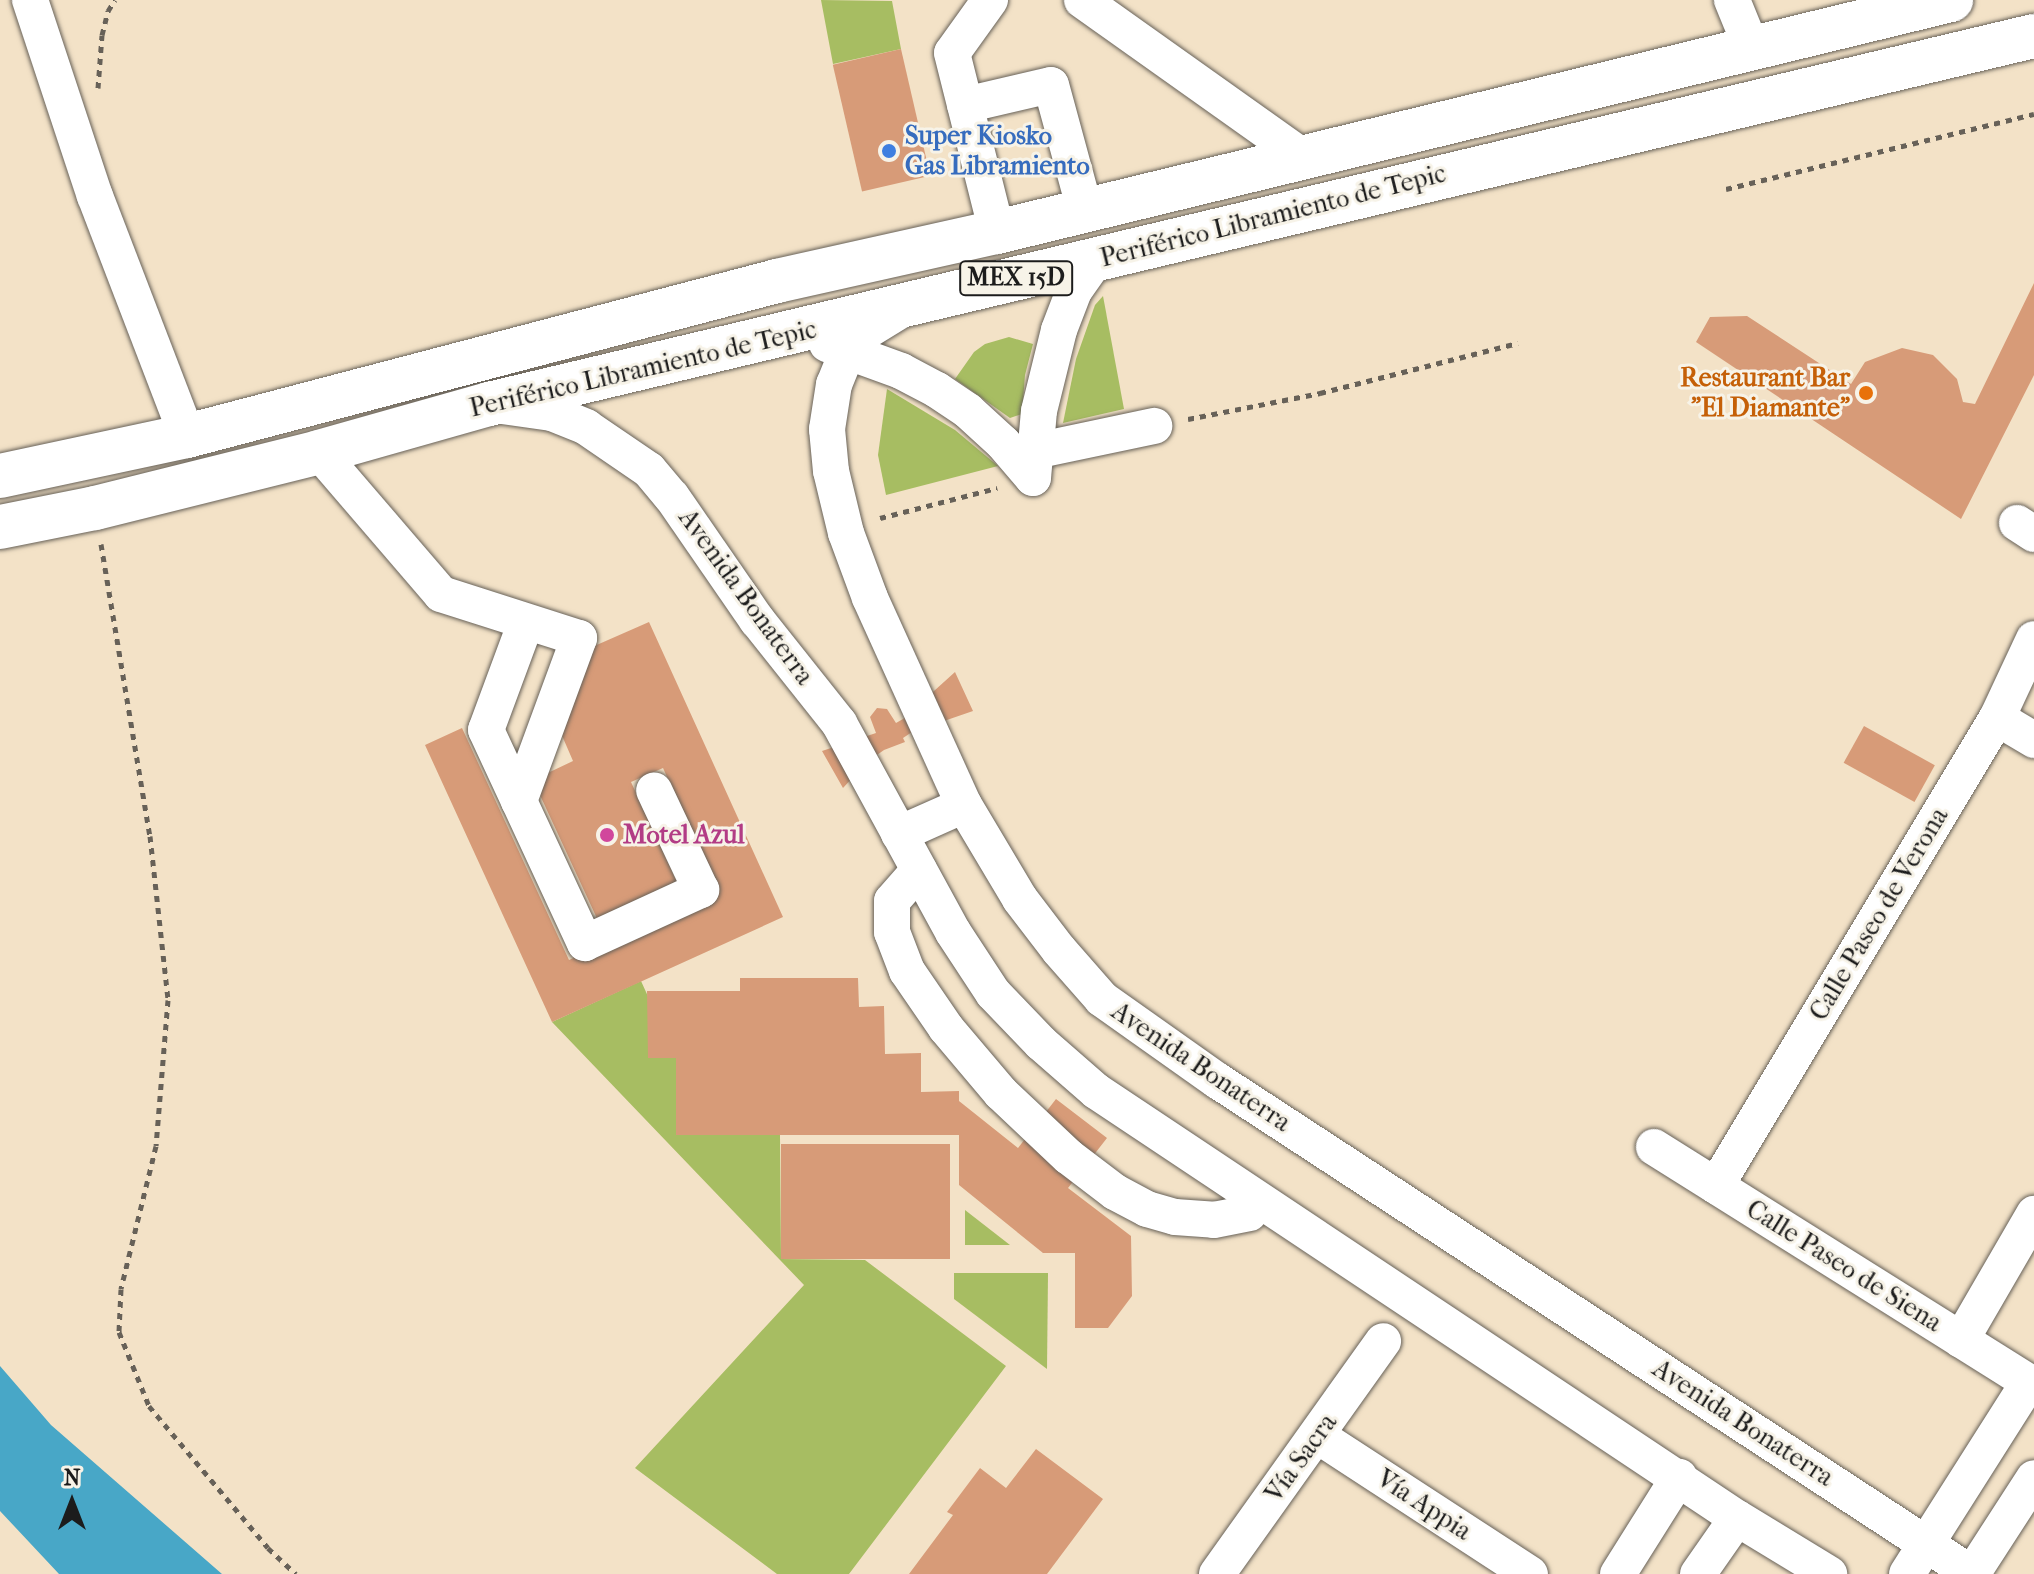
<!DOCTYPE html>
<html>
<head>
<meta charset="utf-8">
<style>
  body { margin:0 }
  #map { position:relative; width:2034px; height:1574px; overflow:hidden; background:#f3e2c7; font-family:"IM FELL French Canon",serif }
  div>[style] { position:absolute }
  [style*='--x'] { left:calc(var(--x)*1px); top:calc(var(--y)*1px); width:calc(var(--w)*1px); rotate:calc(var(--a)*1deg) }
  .green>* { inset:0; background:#a7bd62 }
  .water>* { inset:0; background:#48a7c7 }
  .building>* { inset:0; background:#d79b78; transform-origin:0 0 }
  .path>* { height:5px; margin-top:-2.5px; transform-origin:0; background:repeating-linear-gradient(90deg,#676158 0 6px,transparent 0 12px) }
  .roads { filter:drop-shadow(0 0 2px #676158) drop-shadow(0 0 2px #676158) }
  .minor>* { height:36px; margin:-18px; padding:0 18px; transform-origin:18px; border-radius:18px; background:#fff }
  .highway>* { height:44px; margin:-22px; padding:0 22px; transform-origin:22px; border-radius:22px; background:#fff }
  .dots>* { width:22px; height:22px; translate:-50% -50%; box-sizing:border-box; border:4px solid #f7f3e8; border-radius:50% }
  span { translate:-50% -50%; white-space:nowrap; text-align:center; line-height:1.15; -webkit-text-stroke:6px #f7f3e8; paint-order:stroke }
  .shield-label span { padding:2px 6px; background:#f7f3e8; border:2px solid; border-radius:6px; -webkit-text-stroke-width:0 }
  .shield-label { font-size:24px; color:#1c1c1c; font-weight:700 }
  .shop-label { font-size:26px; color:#366cbe; font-weight:700 }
  .left { translate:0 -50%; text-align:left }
  .street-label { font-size:26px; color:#1c1c1c }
  .food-label { font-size:26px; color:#c56008; font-weight:700 }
  .right { translate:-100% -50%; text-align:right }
  .hotel-label { font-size:26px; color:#b23c85; font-weight:700 }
  .north { position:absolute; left:32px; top:1462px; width:80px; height:80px; -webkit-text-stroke:6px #f7f3e8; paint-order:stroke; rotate:0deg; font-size:22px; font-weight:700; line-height:32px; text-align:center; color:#1c1c1c }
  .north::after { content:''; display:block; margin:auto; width:28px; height:36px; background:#1c1c1c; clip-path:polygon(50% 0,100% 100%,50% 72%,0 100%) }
</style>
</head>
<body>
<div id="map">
  <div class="green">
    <i style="clip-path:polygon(821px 0,892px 1px,901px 49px,833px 64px)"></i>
    <i style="clip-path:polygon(1103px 296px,1124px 409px,1063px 423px,1076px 359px,1095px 305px)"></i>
    <i style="clip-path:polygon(1009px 337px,1033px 344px,1025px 375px,1022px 414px,1010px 418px,955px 379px,974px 352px,985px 344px)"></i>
    <i style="clip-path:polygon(887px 389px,955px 430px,998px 466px,886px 495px,878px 455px)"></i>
    <i style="clip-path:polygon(641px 981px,676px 1058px,676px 1135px,780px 1135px,781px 1259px,865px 1260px,1006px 1366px,849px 1574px,777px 1574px,635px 1468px,804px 1285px,552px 1022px)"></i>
    <i style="clip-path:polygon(965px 1210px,1010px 1245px,965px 1245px)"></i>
    <i style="clip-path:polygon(954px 1273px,1048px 1273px,1047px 1369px,954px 1299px)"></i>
  </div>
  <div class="water">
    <i style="clip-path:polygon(0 1366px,51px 1425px,222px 1574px,59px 1574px,0 1511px)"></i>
  </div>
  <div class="building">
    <i style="left:901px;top:49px;width:130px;height:70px;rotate:77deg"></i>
    <i style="clip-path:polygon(2034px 283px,2034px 375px,1961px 519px,1696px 342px,1710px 317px,1747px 316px,1851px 384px,1865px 362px,1902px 348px,1933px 355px,1957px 379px,1963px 402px,1975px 404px)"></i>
    <i style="clip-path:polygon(649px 622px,783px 917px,552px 1022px,425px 745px,462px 728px,569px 960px,719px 892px,663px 768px,631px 782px,680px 889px,600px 925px,533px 780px,573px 761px,557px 724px,583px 651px)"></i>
    <i style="clip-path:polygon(955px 672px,973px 711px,912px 732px,903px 738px,905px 742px,884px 750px,867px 762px,843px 788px,822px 751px,876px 733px,870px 717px,877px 708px,887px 709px,896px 723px,903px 719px)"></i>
    <i style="left:1864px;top:726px;width:81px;height:42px;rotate:29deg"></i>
    <i style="clip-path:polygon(740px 978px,858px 978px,859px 1007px,884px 1006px,885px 1054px,921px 1053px,921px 1092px,959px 1091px,959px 1101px,1018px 1148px,1056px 1099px,1107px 1138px,1068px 1188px,1131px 1236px,1132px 1296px,1108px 1328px,1075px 1328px,1075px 1253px,1043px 1253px,959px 1185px,959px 1135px,676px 1135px,676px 1058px,648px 1058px,647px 991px,740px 991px)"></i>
    <i style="left:950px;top:1144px;width:115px;height:169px;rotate:90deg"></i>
    <i style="clip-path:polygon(1036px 1449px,1103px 1499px,1047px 1574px,909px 1574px,953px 1515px,947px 1512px,980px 1468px,1006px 1488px)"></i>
  </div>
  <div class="path">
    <i style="--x:98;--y:88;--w:53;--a:-85.7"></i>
    <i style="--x:102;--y:35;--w:25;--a:-76"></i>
    <i style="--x:108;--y:11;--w:13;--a:-58"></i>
    <i style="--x:1726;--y:189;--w:317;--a:-13.7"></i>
    <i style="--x:1188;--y:419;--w:135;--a:-11.1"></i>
    <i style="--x:1320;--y:393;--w:204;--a:-14.2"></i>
    <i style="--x:880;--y:518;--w:121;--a:-14.4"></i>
    <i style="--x:101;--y:544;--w:296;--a:80.5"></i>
    <i style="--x:150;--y:836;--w:165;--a:83.7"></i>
    <i style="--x:168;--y:1000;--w:146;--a:94.7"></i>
    <i style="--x:156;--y:1146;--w:147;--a:103.8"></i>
    <i style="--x:121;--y:1289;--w:43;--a:92.7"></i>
    <i style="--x:119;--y:1332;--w:80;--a:67.9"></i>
    <i style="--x:149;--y:1406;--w:185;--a:50"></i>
    <i style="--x:268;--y:1548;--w:38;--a:43"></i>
  </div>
  <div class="roads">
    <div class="minor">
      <i style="--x:30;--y:0;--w:206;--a:71.7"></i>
      <i style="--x:95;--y:196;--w:257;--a:69"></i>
      <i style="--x:990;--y:0;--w:65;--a:125.6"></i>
      <i style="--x:952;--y:53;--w:185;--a:75.9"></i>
      <i style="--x:1082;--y:0;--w:271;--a:35.4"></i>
      <i style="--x:1732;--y:0;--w:53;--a:67.8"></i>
      <i style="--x:965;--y:105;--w:88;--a:-13.1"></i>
      <i style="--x:1051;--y:85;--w:130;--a:74.8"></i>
      <i style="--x:898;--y:312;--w:42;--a:148.6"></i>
      <i style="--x:862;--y:334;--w:21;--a:131"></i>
      <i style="--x:848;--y:350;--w:37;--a:112"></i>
      <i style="--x:834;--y:384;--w:46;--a:98.8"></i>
      <i style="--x:827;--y:429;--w:42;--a:84.6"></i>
      <i style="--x:831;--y:471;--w:64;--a:76.4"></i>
      <i style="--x:846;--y:533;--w:69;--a:69.7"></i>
      <i style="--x:870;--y:598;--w:227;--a:65.6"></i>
      <i style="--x:964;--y:805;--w:109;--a:59.2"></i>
      <i style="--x:1020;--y:899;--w:64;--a:52.6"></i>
      <i style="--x:1059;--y:950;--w:65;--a:48.7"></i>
      <i style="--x:1102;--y:999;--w:142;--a:35.3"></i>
      <i style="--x:1218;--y:1081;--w:901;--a:33.18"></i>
      <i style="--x:827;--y:344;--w:79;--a:20"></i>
      <i style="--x:901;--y:371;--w:41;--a:27.8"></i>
      <i style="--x:937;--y:390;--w:37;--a:34"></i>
      <i style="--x:968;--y:411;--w:47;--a:42.4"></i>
      <i style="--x:1003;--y:443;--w:46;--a:49.4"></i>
      <i style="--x:502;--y:406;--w:50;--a:8"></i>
      <i style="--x:552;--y:413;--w:37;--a:22"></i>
      <i style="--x:586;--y:427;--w:76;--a:34.3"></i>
      <i style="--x:649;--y:470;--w:35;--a:50"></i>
      <i style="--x:672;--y:497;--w:150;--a:55.4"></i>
      <i style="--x:757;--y:620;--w:132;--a:51.5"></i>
      <i style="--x:839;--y:723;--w:238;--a:61.4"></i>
      <i style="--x:953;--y:932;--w:73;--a:56.7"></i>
      <i style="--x:993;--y:993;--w:69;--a:46.2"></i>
      <i style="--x:1041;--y:1043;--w:73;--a:41.1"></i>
      <i style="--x:1096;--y:1091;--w:770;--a:33.67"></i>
      <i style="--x:1737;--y:1518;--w:108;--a:31.3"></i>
      <i style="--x:1035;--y:451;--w:122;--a:-11.9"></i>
      <i style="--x:319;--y:452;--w:187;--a:49.3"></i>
      <i style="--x:441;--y:594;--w:145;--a:17.7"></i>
      <i style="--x:579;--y:638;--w:174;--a:110.2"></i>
      <i style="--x:1033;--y:478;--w:67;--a:-84.9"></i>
      <i style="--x:1039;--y:411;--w:83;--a:-76.1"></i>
      <i style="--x:1059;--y:330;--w:42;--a:-69"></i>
      <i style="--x:1074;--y:291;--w:39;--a:-55"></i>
      <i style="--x:2017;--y:523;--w:20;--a:33"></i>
      <i style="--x:526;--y:622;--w:115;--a:110.3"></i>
      <i style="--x:486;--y:730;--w:235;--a:65.1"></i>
      <i style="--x:585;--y:943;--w:128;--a:-24.6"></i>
      <i style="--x:701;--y:890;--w:110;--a:-115.2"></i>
      <i style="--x:1997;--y:718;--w:43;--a:30.7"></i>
      <i style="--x:899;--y:834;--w:71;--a:-24"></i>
      <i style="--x:919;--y:870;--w:41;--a:131.1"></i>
      <i style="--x:892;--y:901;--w:31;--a:90"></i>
      <i style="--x:892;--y:932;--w:42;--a:69"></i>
      <i style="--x:907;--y:971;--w:69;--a:55.6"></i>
      <i style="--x:946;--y:1028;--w:85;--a:49.8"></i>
      <i style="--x:1001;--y:1093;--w:93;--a:43.3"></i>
      <i style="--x:1069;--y:1157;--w:58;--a:37.3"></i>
      <i style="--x:1115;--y:1192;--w:36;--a:28"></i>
      <i style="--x:1147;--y:1209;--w:29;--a:16"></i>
      <i style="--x:1175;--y:1217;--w:39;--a:4"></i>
      <i style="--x:1214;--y:1220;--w:36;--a:-11"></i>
      <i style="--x:1654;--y:1147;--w:448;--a:32.1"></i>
      <i style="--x:1716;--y:1186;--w:546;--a:-59.02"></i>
      <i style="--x:1997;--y:718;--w:87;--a:-64.9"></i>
      <i style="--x:1961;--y:1340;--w:146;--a:-59.9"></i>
      <i style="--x:1318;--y:1436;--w:253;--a:33.1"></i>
      <i style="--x:1217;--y:1574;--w:286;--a:-54.5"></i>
      <i style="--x:1618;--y:1574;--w:115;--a:-57.8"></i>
      <i style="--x:1698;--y:1574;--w:68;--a:-55.1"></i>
      <i style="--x:1907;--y:1574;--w:227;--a:-57.6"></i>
      <i style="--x:1972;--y:1574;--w:114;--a:-57.1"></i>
    </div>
    <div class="highway">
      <i style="--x:0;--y:476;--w:191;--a:-12.1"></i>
      <i style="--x:187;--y:436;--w:610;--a:-14.72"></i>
      <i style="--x:777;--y:281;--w:225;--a:-12.6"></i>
      <i style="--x:997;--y:232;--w:982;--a:-13.67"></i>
      <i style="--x:0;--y:527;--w:97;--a:-11.3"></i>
      <i style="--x:95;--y:508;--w:231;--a:-14"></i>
      <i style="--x:319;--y:452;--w:177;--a:-15.8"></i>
      <i style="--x:489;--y:404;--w:1588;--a:-13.4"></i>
    </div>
  </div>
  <div class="dots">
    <i style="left:889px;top:151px;background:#3f7fe0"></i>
    <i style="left:1866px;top:393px;background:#e8710a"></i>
    <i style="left:607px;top:835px;background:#d1479c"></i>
  </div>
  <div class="shield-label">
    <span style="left:1016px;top:278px">MEX 15D</span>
  </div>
  <div class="shop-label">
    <span class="left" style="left:905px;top:151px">Super Kiosko<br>Gas Libramiento</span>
  </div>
  <div class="street-label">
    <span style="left:1273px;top:216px;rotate:-14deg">Periférico Libramiento de Tepic</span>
    <span style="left:643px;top:369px;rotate:-13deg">Periférico Libramiento de Tepic</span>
    <span style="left:746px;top:597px;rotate:54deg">Avenida Bonaterra</span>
    <span style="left:1879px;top:914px;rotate:-59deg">Calle Paseo de Verona</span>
    <span style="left:1201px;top:1067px;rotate:34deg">Avenida Bonaterra</span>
    <span style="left:1844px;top:1266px;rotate:32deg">Calle Paseo de Siena</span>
    <span style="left:1743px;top:1423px;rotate:33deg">Avenida Bonaterra</span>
    <span style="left:1301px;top:1458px;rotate:-54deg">Vía Sacra</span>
    <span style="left:1424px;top:1505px;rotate:33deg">Vía Appia</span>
  </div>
  <div class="food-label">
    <span class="right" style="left:1850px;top:393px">Restaurant Bar<br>"El Diamante"</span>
  </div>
  <div class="hotel-label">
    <span class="left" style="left:623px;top:835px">Motel Azul</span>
  </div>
  <div class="north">N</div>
</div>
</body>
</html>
